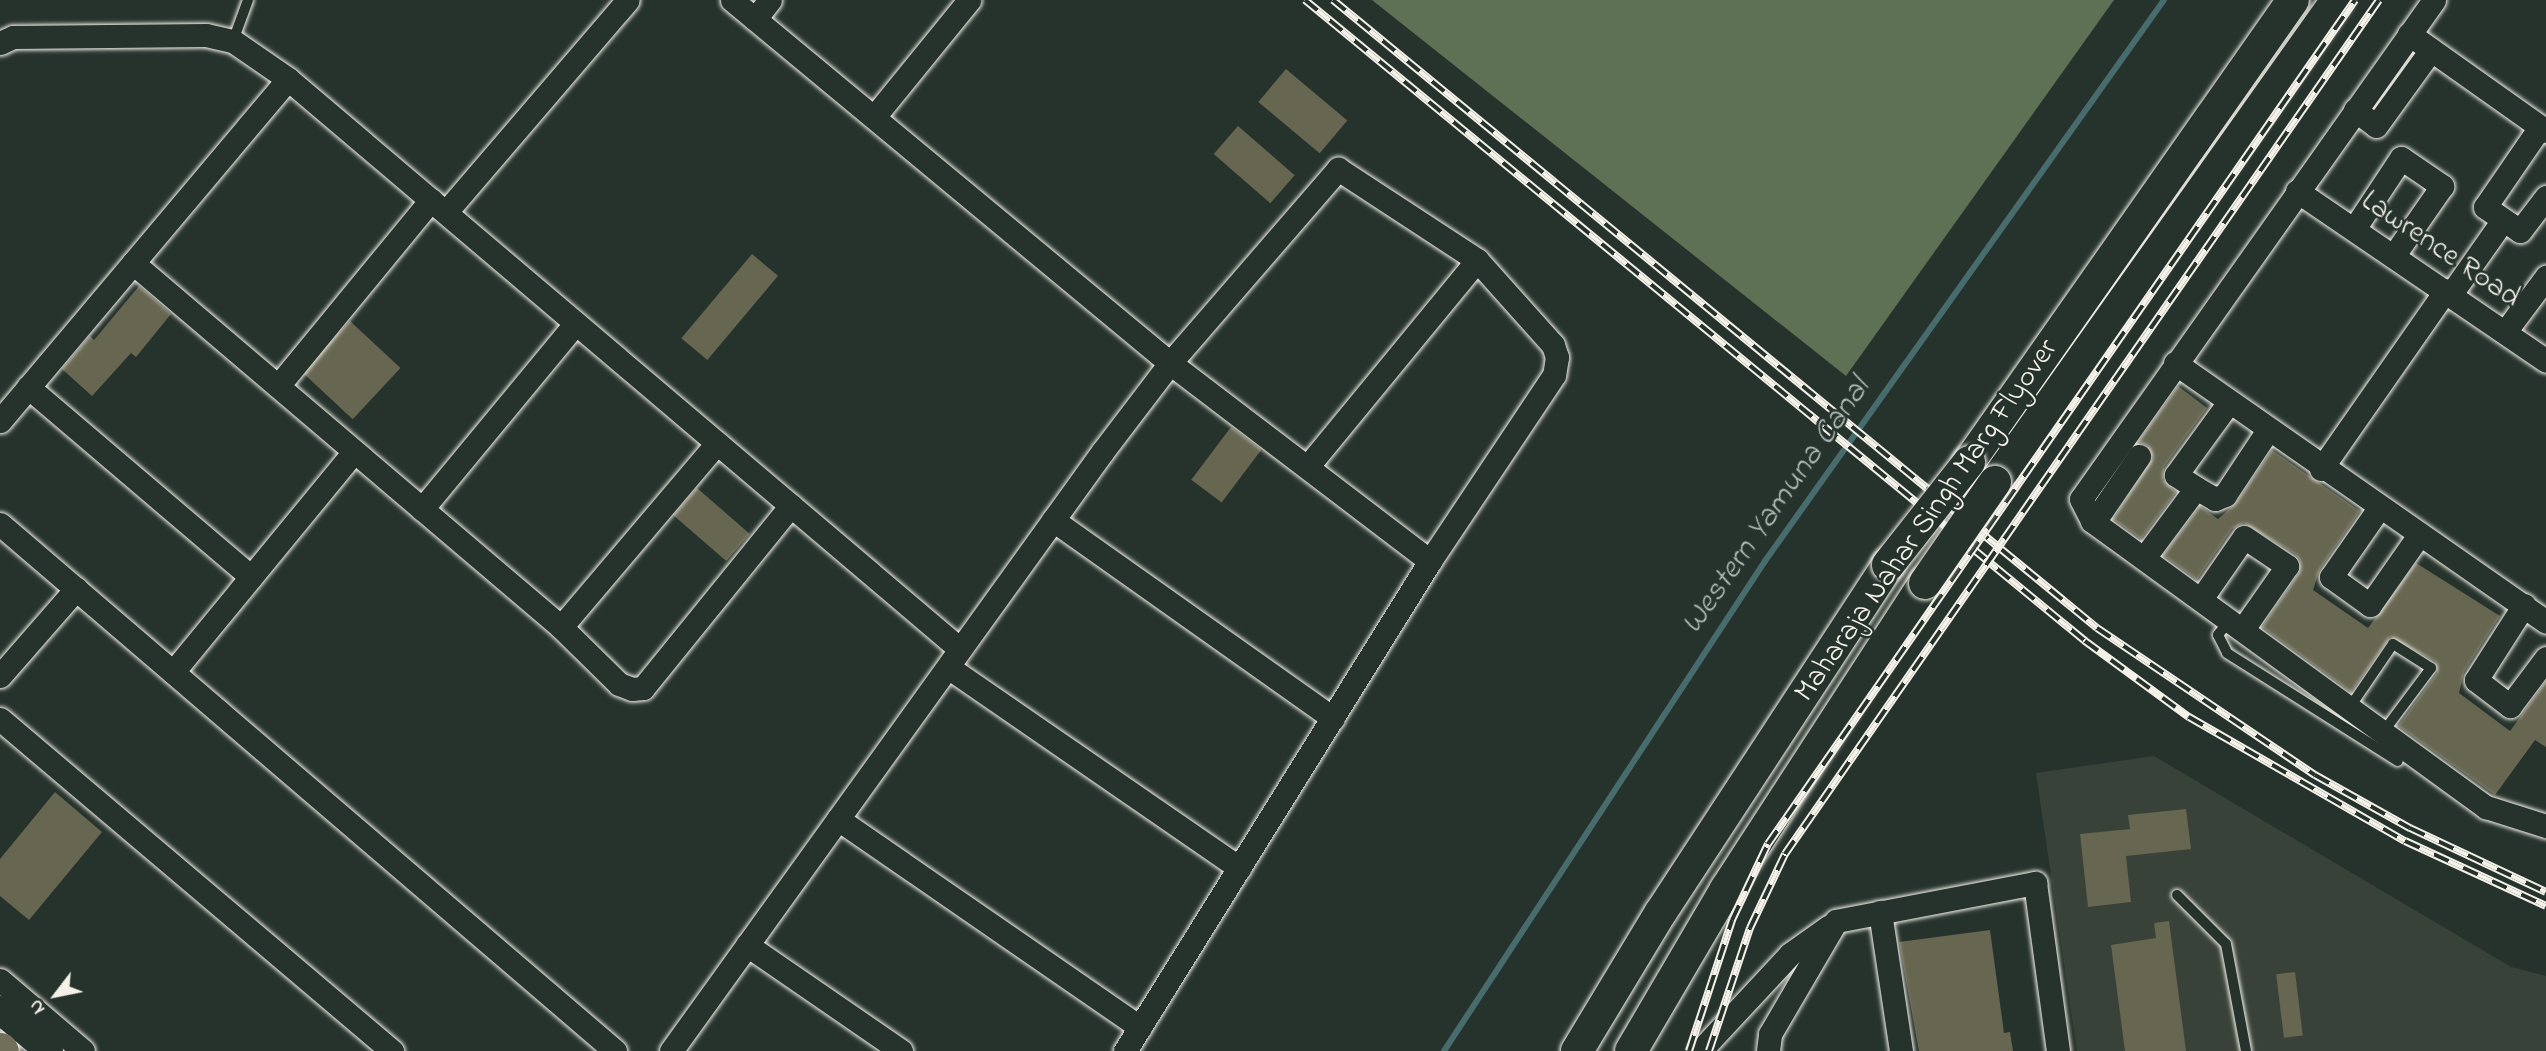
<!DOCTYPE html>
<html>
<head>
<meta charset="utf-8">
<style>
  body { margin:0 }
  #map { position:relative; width:2546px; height:1051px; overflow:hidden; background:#26332d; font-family:"Indie Flower",sans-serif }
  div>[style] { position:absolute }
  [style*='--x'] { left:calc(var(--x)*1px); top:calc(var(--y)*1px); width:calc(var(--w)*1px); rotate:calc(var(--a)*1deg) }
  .built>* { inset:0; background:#394238 }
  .green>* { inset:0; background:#5e7154 }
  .stream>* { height:6px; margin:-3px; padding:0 3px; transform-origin:3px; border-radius:3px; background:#486c6e }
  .building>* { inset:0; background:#666651; transform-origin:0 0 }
  .roads { filter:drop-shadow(0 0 2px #f4f1e8) drop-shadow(0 0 2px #f4f1e8) }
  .service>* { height:10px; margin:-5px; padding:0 5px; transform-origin:5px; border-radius:5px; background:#26332d }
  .minor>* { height:23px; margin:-11.5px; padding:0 11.5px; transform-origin:11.5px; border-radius:11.5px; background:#26332d }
  .tertiary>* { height:28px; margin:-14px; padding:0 14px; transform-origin:14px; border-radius:14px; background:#26332d }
  .secondary>* { height:32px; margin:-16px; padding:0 16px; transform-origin:16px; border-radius:16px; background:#26332d }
  .primary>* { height:35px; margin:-17.5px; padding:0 17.5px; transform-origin:17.5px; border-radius:17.5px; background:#716e59 }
  .rail>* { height:8px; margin-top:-4px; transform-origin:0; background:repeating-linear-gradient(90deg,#26332d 0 16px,#f4f1e8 0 32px); box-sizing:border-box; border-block:2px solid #f4f1e8 }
  .bridges { filter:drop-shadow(0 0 2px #f4f1e8) drop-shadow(0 0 2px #f4f1e8) }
  .secondary-bridge>* { height:32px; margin:-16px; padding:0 16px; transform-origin:16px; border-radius:16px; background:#26332d }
  span { translate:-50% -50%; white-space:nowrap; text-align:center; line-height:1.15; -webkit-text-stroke:5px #26332d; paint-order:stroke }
  .street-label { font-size:30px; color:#f4f1e8 }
  .water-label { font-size:32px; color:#afbcb7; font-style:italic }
  .north { position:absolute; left:21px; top:960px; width:70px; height:70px; -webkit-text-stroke:5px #26332d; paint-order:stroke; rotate:238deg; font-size:19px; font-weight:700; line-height:28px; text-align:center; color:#f4f1e8 }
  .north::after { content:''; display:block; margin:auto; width:24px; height:32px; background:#f4f1e8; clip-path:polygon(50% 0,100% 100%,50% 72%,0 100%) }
</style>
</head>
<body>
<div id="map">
  <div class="built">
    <i style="clip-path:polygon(2154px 756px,2511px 967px,2546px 976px,2546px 1051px,2077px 1051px,2036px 773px)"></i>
  </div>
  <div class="green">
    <i style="clip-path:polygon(1372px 0,2114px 0,1846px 376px)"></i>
  </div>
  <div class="stream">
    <i style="--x:1444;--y:1051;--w:586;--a:-56.77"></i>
    <i style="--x:1765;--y:561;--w:688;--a:-54.58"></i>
  </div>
  <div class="building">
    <i style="left:1286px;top:69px;width:80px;height:43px;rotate:40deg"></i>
    <i style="left:1238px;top:126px;width:75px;height:37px;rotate:41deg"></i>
    <i style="left:752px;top:254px;width:34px;height:110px;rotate:40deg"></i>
    <i style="clip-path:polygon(139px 286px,171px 314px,136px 357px,131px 353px,92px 396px,62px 369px,90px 336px,94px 340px)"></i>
    <i style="left:350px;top:321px;width:69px;height:70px;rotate:43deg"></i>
    <i style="clip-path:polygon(2178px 386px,2207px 408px,2164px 467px,2163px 480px,2176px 492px,2141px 539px,2113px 519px,2153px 458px,2147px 445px,2138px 442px)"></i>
    <i style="left:1231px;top:427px;width:38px;height:66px;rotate:37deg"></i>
    <i style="clip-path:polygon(2272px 450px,2360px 511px,2320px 569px,2313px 590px,2368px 628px,2416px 563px,2500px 616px,2464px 672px,2459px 693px,2510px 731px,2546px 681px,2546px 747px,2535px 740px,2495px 795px,2398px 726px,2437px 673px,2435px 661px,2390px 637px,2351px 692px,2262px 627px,2299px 573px,2300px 561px,2295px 554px,2244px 523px,2232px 529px,2197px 580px,2163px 555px,2200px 506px,2218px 519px,2236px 503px)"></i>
    <i style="left:697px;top:488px;width:70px;height:36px;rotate:41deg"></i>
    <i style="clip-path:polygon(55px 792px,102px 832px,29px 920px,0 896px,0 859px)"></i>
    <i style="clip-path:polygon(2186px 809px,2191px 849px,2126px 856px,2131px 902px,2088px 907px,2080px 834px,2130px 829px,2128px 815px)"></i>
    <i style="clip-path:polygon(2169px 921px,2186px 1051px,2125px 1051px,2111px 945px,2156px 938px,2154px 923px)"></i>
    <i style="clip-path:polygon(1990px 930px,2004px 1033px,2010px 1032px,2013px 1051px,1919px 1051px,1899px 942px)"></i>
    <i style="left:2295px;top:972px;width:64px;height:19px;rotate:83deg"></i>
  </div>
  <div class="roads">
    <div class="service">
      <i style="--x:233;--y:41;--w:44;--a:-69.9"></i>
      <i style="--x:2230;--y:620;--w:19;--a:129"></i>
      <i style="--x:2218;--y:635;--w:20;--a:63"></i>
      <i style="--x:2227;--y:653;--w:202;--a:32.3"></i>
      <i style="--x:2350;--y:707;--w:76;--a:-55.7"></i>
      <i style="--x:2393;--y:644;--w:45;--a:32.3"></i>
      <i style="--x:2431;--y:668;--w:84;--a:126.7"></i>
      <i style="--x:2177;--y:895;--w:69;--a:45"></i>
      <i style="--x:2226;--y:944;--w:109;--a:79.4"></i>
    </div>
    <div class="minor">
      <i style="--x:732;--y:0;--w:569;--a:39.65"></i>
      <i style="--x:1170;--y:363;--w:327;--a:37.3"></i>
      <i style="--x:2434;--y:0;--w:611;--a:125.28"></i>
      <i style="--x:2081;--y:499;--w:25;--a:63"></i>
      <i style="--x:2092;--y:521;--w:487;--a:36"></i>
      <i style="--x:2486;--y:807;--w:63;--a:17.6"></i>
      <i style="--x:755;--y:19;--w:24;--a:-52"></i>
      <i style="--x:2409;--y:34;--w:168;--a:35.3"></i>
      <i style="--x:0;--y:43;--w:14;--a:-25"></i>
      <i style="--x:13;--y:37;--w:193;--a:-0.6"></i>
      <i style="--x:206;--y:35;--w:28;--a:13"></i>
      <i style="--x:233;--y:41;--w:67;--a:34.6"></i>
      <i style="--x:288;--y:79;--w:881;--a:40.31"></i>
      <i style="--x:2355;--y:110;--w:26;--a:37"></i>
      <i style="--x:2376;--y:126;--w:94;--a:-54.1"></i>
      <i style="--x:874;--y:117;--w:151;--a:-50.9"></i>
      <i style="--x:2540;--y:127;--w:97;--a:124.5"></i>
      <i style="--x:2485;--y:207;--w:42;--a:34.4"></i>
      <i style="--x:2520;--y:231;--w:43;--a:-52.6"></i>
      <i style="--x:2297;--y:191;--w:301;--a:34.3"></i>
      <i style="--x:446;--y:212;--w:279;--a:-49.4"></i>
      <i style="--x:2354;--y:229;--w:85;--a:-56.5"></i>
      <i style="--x:2401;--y:158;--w:50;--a:34.3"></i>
      <i style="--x:2442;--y:186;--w:84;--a:124.8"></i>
      <i style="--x:133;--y:263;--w:562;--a:40.38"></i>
      <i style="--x:561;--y:627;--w:81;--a:44.5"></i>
      <i style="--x:619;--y:684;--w:14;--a:21"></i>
      <i style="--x:632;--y:689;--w:11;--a:-5"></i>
      <i style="--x:643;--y:688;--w:235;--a:-51"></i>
      <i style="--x:2451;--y:294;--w:90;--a:-54.9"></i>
      <i style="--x:2505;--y:332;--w:69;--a:-53.3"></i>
      <i style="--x:2175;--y:363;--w:452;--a:34.9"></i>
      <i style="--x:278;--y:386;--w:241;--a:-50.6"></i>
      <i style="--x:28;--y:387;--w:293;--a:40.4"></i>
      <i style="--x:0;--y:421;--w:447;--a:-49.9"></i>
      <i style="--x:1308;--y:466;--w:266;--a:-50.6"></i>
      <i style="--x:2321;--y:469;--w:218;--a:-55.1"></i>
      <i style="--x:2196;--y:488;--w:24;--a:-147"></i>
      <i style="--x:2176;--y:475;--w:90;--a:-54"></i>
      <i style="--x:2379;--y:508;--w:84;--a:124.8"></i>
      <i style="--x:2331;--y:577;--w:48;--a:35.7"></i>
      <i style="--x:2370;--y:605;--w:85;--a:-55"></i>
      <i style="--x:422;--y:509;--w:241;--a:-50.4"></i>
      <i style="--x:1053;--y:520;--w:343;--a:35.3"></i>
      <i style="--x:2094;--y:522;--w:80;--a:-55.7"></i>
      <i style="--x:0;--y:524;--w:810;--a:40.59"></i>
      <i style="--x:2144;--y:558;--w:87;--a:-53.4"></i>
      <i style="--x:2196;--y:488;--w:22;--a:30"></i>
      <i style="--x:2215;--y:499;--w:11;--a:-22"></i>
      <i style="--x:2225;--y:495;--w:78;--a:-56.5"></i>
      <i style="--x:2201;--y:599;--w:75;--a:-55.3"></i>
      <i style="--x:2244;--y:537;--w:52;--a:34"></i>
      <i style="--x:2287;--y:566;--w:77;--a:124.9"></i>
      <i style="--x:2524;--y:605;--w:89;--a:122.6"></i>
      <i style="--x:2476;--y:680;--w:43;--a:37.4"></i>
      <i style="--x:2510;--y:706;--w:60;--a:-53.1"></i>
      <i style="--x:561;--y:627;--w:241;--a:-49.7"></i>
      <i style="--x:948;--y:667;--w:354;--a:34.6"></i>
      <i style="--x:173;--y:672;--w:285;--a:-50.6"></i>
      <i style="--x:0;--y:676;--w:116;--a:-48.9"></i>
      <i style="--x:0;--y:719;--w:514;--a:40.26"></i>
      <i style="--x:838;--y:819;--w:367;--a:34.6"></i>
      <i style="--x:1880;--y:912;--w:141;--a:81.4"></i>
      <i style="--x:747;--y:945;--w:187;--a:34.5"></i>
      <i style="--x:0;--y:980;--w:109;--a:40.5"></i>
      <i style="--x:671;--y:1051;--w:739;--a:-54.25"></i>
      <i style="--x:1103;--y:451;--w:111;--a:-52.7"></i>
      <i style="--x:1170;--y:363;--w:257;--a:-49.1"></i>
      <i style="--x:1338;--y:169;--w:166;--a:33.2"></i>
      <i style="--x:1477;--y:260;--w:114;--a:48.2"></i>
      <i style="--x:1553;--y:345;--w:13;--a:72"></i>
      <i style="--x:1557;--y:357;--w:18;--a:99"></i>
      <i style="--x:1554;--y:375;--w:224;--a:123.7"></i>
      <i style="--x:1430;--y:561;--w:577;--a:121.9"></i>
      <i style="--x:1700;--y:1051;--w:132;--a:-47.1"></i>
      <i style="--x:1790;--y:954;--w:47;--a:-35.4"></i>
      <i style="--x:1768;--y:1051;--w:17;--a:-83"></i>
      <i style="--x:1770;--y:1034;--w:131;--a:-59.7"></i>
      <i style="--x:1836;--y:921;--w:203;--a:-10.8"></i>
      <i style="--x:2035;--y:883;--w:170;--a:82.2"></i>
    </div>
    <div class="tertiary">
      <i style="--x:0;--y:1010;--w:64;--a:39.9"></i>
    </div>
    <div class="secondary">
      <i style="--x:1969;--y:462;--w:564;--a:-54.96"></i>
      <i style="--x:1995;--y:482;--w:591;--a:-54.64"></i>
      <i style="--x:1577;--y:1051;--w:162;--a:-58.9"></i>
      <i style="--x:1661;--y:912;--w:415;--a:-56.8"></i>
      <i style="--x:1631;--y:1051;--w:188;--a:-59.6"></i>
      <i style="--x:1726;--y:889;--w:365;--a:-57"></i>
    </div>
    <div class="primary">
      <i style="--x:0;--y:1050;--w:1;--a:45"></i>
    </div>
  </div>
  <div class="rail">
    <i style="--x:1305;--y:0;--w:1010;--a:39.41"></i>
    <i style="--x:2085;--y:641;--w:129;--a:36.2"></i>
    <i style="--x:2189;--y:717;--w:249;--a:29.9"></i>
    <i style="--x:2405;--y:841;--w:155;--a:24.7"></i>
    <i style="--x:1333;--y:0;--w:989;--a:39.42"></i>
    <i style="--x:2097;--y:628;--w:263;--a:34"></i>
    <i style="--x:2315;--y:775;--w:109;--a:29.2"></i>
    <i style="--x:2410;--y:828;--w:150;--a:25.2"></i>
    <i style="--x:1689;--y:1051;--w:138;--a:-71.8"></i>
    <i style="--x:1732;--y:920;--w:84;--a:-64.7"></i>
    <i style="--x:1768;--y:844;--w:1028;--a:-55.18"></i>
    <i style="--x:1709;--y:1051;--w:130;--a:-71.6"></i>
    <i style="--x:1750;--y:928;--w:82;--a:-64.7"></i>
    <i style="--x:1785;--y:854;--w:1040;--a:-55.18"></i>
  </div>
  <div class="bridges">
    <div class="secondary-bridge">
      <i style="--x:1888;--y:565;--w:131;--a:-51.8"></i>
      <i style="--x:1925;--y:583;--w:123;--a:-55.3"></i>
    </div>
  </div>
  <div class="street-label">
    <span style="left:2440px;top:250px;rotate:34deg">Lawrence Road</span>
    <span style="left:1927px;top:521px;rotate:-55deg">Maharaja Nahar Singh Marg Flyover</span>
  </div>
  <div class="water-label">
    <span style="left:1777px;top:507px;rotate:-55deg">Western Yamuna Canal</span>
  </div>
  <div class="north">N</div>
</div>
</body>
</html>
